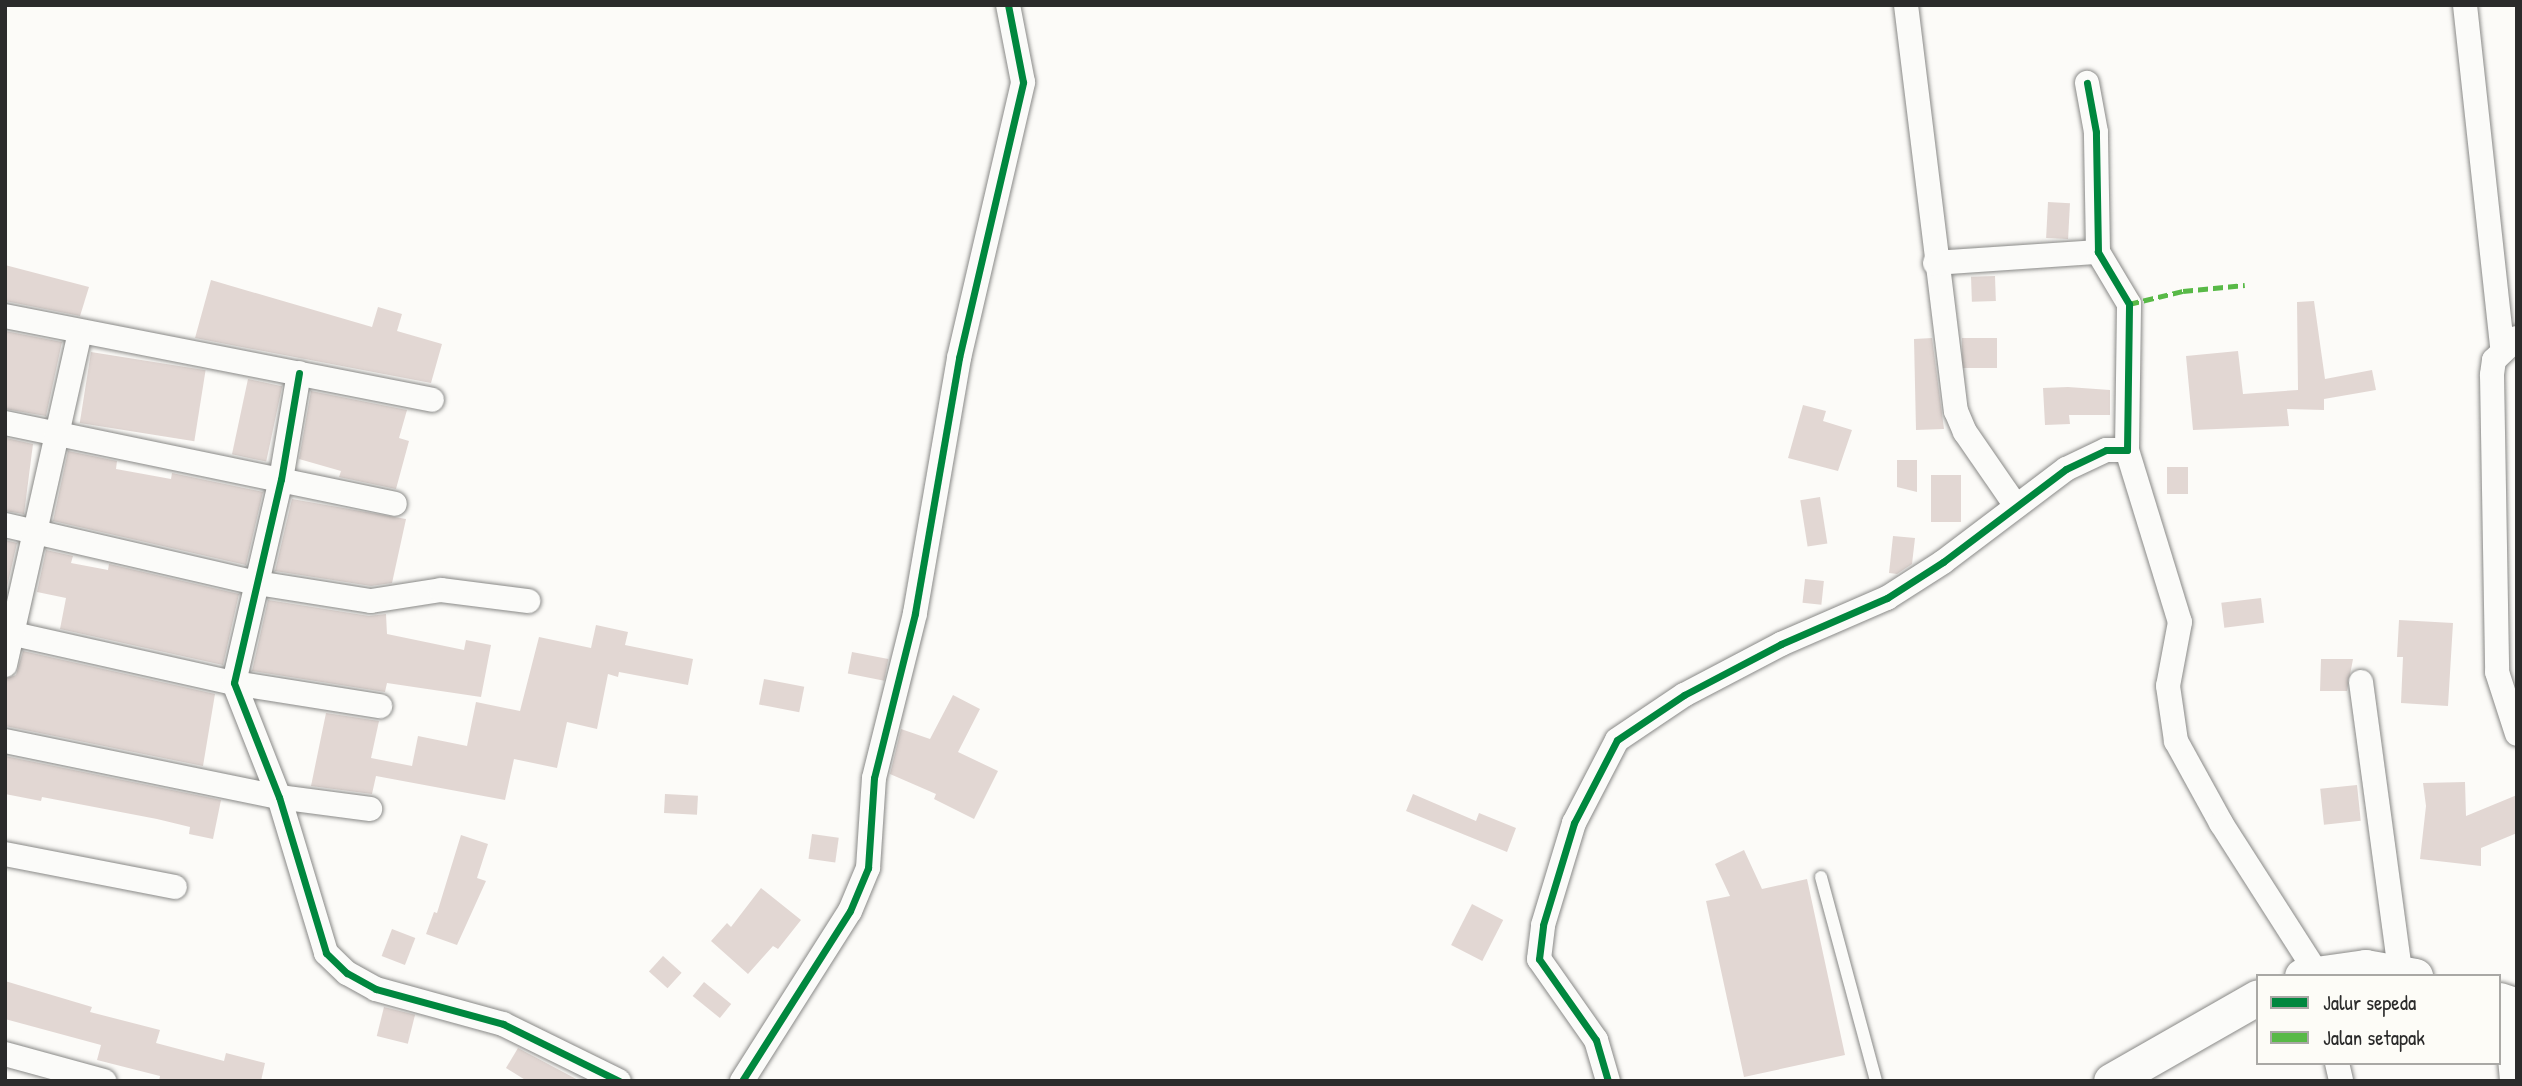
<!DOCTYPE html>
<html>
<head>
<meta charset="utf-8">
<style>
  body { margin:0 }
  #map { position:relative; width:2522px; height:1086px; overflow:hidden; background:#fcfbf8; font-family:"Patrick Hand",sans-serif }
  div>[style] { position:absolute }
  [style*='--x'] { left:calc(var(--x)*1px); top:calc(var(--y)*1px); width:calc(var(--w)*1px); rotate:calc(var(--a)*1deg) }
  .building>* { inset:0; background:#e2d7d3; transform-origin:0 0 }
  .roads { filter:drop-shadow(0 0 2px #898987) drop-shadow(0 0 2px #898987) }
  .lane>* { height:12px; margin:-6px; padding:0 6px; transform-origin:6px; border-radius:6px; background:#fbfbf9 }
  .street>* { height:24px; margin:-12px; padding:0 12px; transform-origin:12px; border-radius:12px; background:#fbfbf9 }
  .secondary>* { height:35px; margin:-17.5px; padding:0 17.5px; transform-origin:17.5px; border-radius:17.5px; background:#fbfbf9 }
  .quiet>* { height:5px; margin-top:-2.5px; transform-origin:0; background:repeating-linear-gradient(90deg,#58b947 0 10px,transparent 0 15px) }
  .cycleway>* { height:7px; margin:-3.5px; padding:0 3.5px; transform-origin:3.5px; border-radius:3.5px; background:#00873e }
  span { translate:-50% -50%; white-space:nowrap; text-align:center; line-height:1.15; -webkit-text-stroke:5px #fdfcf7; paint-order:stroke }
  .frame { position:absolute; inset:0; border:7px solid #2b2b2b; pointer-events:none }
  .legend { position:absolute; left:2256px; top:974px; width:245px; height:91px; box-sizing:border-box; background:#fdfcf7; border:2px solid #a9a8a5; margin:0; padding:9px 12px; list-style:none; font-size:21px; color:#2b2b2b }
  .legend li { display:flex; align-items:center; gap:14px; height:35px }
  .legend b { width:35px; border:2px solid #a9a8a5 }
</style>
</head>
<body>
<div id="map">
  <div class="building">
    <i style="left:2048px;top:202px;width:22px;height:36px;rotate:3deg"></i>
    <i style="clip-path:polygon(5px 265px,89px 287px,80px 316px,5px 301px)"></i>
    <i style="left:1995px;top:276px;width:25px;height:24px;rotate:88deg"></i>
    <i style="clip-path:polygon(211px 280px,372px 327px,378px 307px,402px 314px,397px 331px,442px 344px,431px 383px,195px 338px)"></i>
    <i style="clip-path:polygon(2314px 301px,2325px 379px,2372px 370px,2376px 390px,2324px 399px,2324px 410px,2287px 409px,2289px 426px,2193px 430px,2186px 356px,2238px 351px,2243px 394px,2298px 390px,2297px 302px)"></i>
    <i style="clip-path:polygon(5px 331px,62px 342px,46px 416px,5px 409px)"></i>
    <i style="clip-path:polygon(1932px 338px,1944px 429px,1916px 430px,1914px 339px)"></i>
    <i style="left:1962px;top:338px;width:35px;height:30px"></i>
    <i style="left:91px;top:352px;width:116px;height:72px;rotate:9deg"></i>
    <i style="left:248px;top:379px;width:35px;height:77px;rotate:12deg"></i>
    <i style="clip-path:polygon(2068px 387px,2110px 390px,2110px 415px,2069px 415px,2070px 424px,2045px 425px,2043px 388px)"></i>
    <i style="clip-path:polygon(311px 391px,407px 410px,399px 438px,409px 441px,396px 489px,339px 477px,341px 471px,299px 459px)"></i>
    <i style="clip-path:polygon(1803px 405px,1826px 411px,1823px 421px,1852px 430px,1838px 471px,1788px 458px)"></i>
    <i style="clip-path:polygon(6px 438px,33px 444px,24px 514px,5px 511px)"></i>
    <i style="clip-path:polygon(68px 451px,117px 461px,116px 469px,171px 479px,172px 473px,263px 492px,246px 565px,53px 521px)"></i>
    <i style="clip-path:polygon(1897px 460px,1917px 460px,1917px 492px,1897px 487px)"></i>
    <i style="left:2167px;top:467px;width:21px;height:27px"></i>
    <i style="left:1931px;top:475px;width:30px;height:47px"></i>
    <i style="left:1820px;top:497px;width:47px;height:20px;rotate:81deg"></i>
    <i style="clip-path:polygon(292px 499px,406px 519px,392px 583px,371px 586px,275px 571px)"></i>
    <i style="clip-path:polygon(1893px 536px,1915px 538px,1912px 564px,1897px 574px,1889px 573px)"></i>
    <i style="clip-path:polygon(5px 540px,17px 543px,7px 587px,5px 587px)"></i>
    <i style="clip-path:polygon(46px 550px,73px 556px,71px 563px,108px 570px,109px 564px,239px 594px,223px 665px,60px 629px,66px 598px,37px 592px)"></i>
    <i style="left:1805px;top:579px;width:19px;height:24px;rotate:6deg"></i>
    <i style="left:2261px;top:598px;width:25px;height:40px;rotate:83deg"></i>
    <i style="clip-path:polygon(268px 600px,369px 616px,386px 614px,387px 634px,464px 650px,466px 640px,491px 645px,481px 697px,387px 683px,385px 692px,252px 671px)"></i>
    <i style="clip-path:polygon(2399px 620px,2453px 623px,2448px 706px,2401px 703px,2403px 657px,2397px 657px)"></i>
    <i style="clip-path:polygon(596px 625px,628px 632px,625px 645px,693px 659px,688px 685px,619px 672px,618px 677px,608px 674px,597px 729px,567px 722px,557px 768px,514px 759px,505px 800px,376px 776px,372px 794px,311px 786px,326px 713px,379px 721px,371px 758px,412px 766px,418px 736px,467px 746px,476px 702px,520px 711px,539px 637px,591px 648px)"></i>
    <i style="clip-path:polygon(23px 651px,215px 694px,203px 766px,5px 726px,5px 679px,16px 675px)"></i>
    <i style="left:852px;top:652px;width:37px;height:22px;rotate:11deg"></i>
    <i style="clip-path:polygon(2321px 659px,2353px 659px,2347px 691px,2320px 691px)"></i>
    <i style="left:764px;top:679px;width:41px;height:26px;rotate:11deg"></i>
    <i style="clip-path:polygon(953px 695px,980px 709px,958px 752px,998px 771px,974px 819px,934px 799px,936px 794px,890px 774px,901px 729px,930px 739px)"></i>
    <i style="clip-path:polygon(5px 756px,221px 800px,213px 839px,189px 834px,190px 827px,157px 819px,42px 797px,41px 801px,5px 794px)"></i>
    <i style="clip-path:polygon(2465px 782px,2466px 816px,2517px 795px,2517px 833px,2481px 848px,2481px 866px,2420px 859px,2426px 806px,2423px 783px)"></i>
    <i style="left:2357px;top:785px;width:36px;height:37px;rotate:84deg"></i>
    <i style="left:665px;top:794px;width:33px;height:19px;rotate:3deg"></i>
    <i style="clip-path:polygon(1413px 794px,1476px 821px,1479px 813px,1516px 828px,1507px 852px,1406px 811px)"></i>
    <i style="left:812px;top:834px;width:27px;height:25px;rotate:8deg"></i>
    <i style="clip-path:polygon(461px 835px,488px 844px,477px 878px,486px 881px,457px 945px,426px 934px,434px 912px,437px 913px)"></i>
    <i style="clip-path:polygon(1744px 850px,1762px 889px,1807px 879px,1845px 1055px,1744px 1077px,1706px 901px,1730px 896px,1715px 864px)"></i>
    <i style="clip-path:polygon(761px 888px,801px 920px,778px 949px,773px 946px,748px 974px,711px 941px,727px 923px,731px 927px)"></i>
    <i style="left:1472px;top:904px;width:35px;height:46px;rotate:27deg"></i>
    <i style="left:392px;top:929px;width:25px;height:29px;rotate:21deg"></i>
    <i style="left:663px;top:956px;width:25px;height:21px;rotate:42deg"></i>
    <i style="clip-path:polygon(5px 981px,92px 1007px,90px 1012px,160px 1030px,156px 1043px,224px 1061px,226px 1053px,265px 1063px,261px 1081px,159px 1081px,160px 1076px,97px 1060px,101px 1045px,5px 1019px)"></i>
    <i style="left:704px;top:982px;width:35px;height:18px;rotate:39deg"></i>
    <i style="left:384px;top:1007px;width:32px;height:30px;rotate:14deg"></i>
    <i style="clip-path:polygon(518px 1048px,580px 1081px,527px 1081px,506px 1068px)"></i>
  </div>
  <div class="roads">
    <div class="lane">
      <i style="--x:1821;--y:877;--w:211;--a:74.9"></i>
    </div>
    <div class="street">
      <i style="--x:1906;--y:5;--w:409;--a:83"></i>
      <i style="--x:1956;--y:411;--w:23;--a:67"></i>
      <i style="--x:1965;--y:432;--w:90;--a:55.4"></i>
      <i style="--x:2465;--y:5;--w:344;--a:83.8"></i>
      <i style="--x:1935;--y:263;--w:163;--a:-3.9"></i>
      <i style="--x:5;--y:316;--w:435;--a:11.1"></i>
      <i style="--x:2517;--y:338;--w:32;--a:136"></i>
      <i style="--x:2494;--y:360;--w:15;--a:98"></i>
      <i style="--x:2492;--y:375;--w:297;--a:89"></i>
      <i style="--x:2497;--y:672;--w:65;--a:72.1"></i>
      <i style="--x:299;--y:373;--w:108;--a:99.6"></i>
      <i style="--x:281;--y:479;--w:209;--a:103"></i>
      <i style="--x:234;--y:683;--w:123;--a:68.5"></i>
      <i style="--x:279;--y:797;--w:163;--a:73.2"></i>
      <i style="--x:326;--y:953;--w:29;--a:44"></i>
      <i style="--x:347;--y:973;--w:33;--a:29"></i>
      <i style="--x:376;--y:989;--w:132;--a:15.4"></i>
      <i style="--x:503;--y:1024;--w:129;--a:26.2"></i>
      <i style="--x:5;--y:423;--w:398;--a:11.7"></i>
      <i style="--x:2127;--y:450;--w:180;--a:72.9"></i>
      <i style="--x:2180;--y:622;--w:65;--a:100.6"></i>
      <i style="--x:2168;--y:686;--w:56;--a:81.7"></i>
      <i style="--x:2176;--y:741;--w:94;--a:61.2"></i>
      <i style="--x:2221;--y:823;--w:182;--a:57.4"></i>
      <i style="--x:5;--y:525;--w:259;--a:13"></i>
      <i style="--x:257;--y:583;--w:115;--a:9"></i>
      <i style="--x:371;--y:601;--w:71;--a:-8.9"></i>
      <i style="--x:441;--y:590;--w:88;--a:7.2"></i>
      <i style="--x:5;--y:632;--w:235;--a:12.6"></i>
      <i style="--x:234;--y:683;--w:148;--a:9"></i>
      <i style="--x:5;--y:665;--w:341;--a:-77.3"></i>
      <i style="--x:2361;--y:682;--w:292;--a:82.3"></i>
      <i style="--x:5;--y:741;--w:280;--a:11.6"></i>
      <i style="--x:279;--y:797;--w:92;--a:7.5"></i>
      <i style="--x:5;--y:854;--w:173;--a:11"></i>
      <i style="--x:2505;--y:1002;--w:79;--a:84.9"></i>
      <i style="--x:5;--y:1054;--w:103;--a:15.3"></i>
      <i style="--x:2337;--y:1063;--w:18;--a:77"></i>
      <i style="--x:742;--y:1081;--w:201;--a:-57.6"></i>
      <i style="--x:850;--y:911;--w:47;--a:-67.3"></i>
      <i style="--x:868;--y:868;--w:90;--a:-86.2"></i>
      <i style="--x:874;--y:778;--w:170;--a:-76"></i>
      <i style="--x:915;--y:613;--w:259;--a:-80.2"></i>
      <i style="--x:959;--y:358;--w:283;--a:-76.9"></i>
      <i style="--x:1023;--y:82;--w:78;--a:-101"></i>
      <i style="--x:1608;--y:1081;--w:43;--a:-106.3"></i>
      <i style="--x:1596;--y:1040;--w:99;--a:-125.1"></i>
      <i style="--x:1539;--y:959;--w:34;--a:-83"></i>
      <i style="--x:1543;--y:925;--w:107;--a:-73.1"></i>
      <i style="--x:1574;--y:823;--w:93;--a:-62.6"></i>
      <i style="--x:1617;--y:740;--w:81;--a:-33.9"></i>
      <i style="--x:1684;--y:695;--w:110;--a:-27.7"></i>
      <i style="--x:1781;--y:644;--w:116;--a:-23.5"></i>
      <i style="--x:1887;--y:598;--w:67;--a:-32.7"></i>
      <i style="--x:1943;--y:562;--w:154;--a:-37.1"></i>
      <i style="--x:2066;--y:469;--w:44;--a:-25.4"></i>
      <i style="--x:2106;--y:450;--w:21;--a:0"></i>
      <i style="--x:2127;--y:450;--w:146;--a:-89.2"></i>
      <i style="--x:2129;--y:304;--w:61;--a:-120.8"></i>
      <i style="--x:2098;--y:252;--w:120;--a:-91"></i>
      <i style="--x:2096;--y:132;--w:50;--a:-100.4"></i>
    </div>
    <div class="secondary">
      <i style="--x:2302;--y:976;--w:64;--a:-8.1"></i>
      <i style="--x:2365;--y:967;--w:51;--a:10.2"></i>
      <i style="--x:2499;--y:1000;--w:19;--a:18"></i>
      <i style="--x:2111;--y:1081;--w:169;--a:-29.7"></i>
    </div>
  </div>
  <div class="quiet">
    <i style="--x:2129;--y:304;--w:56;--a:-13.5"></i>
    <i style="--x:2183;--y:291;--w:62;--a:-5.5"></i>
  </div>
  <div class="cycleway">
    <i style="--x:299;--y:373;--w:108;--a:99.6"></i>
    <i style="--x:281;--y:479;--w:209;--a:103"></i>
    <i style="--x:234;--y:683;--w:123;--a:68.5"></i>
    <i style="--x:279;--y:797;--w:163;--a:73.2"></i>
    <i style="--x:326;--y:953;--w:29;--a:44"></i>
    <i style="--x:347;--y:973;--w:33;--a:29"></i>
    <i style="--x:376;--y:989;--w:132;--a:15.4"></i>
    <i style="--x:503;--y:1024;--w:129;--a:26.2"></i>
    <i style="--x:742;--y:1081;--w:201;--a:-57.6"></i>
    <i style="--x:850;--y:911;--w:47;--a:-67.3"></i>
    <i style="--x:868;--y:868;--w:90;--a:-86.2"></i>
    <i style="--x:874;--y:778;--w:170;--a:-76"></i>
    <i style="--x:915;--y:613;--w:259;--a:-80.2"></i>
    <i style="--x:959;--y:358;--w:283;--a:-76.9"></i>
    <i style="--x:1023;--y:82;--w:78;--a:-101"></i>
    <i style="--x:1608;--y:1081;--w:43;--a:-106.3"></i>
    <i style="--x:1596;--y:1040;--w:99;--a:-125.1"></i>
    <i style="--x:1539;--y:959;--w:34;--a:-83"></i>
    <i style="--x:1543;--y:925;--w:107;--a:-73.1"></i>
    <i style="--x:1574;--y:823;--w:93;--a:-62.6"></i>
    <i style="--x:1617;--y:740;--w:81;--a:-33.9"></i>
    <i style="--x:1684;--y:695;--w:110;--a:-27.7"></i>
    <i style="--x:1781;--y:644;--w:116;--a:-23.5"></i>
    <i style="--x:1887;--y:598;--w:67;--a:-32.7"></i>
    <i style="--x:1943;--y:562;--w:154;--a:-37.1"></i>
    <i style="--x:2066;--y:469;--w:44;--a:-25.4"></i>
    <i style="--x:2106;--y:450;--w:21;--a:0"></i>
    <i style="--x:2127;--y:450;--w:146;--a:-89.2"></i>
    <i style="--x:2129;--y:304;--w:61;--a:-120.8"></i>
    <i style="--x:2098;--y:252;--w:120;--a:-91"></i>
    <i style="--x:2096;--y:132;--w:50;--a:-100.4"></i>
  </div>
  <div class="frame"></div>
  <ul class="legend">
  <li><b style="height:9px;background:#00873e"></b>Jalur sepeda</li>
  <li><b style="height:9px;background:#58b947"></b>Jalan setapak</li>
  </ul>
</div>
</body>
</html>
